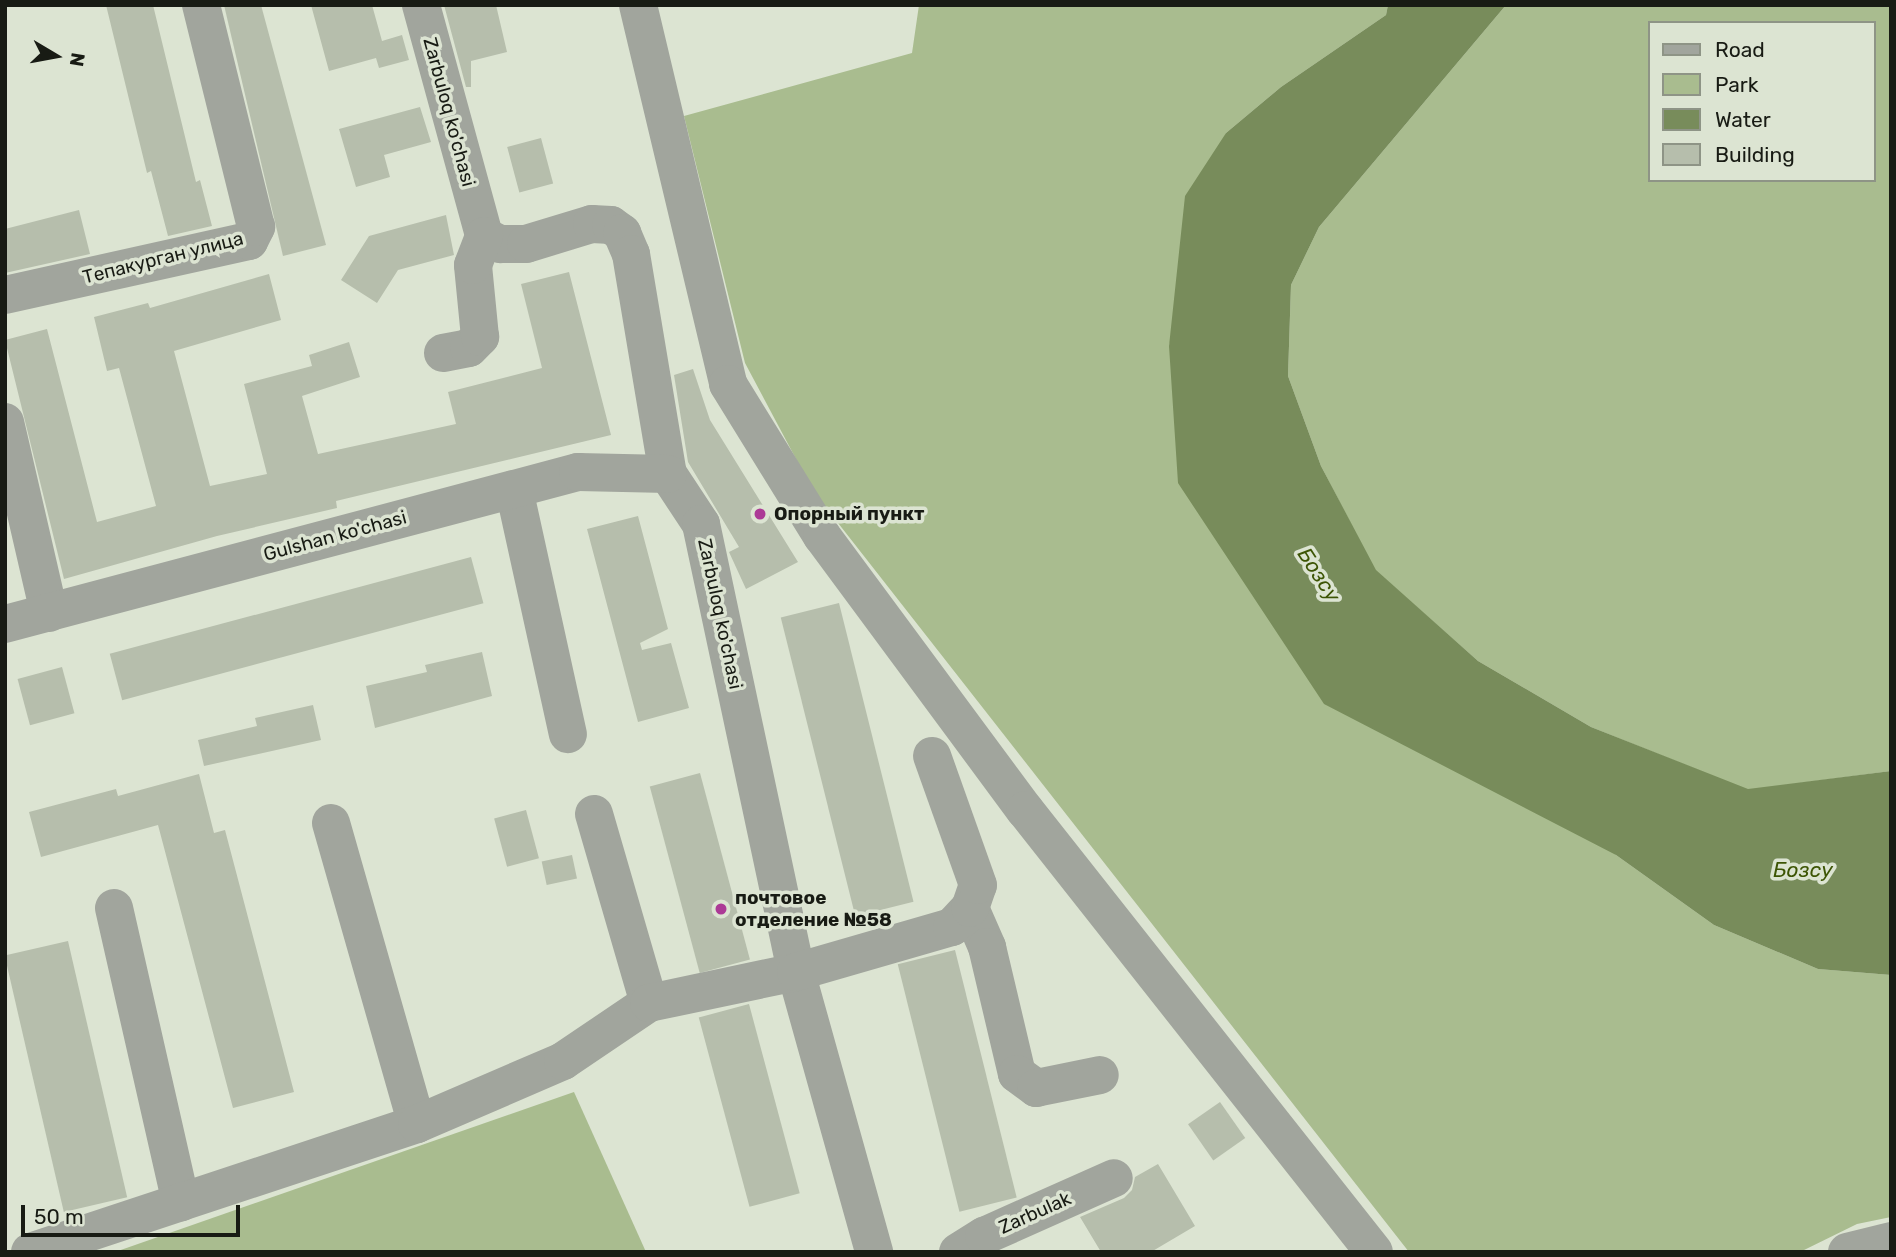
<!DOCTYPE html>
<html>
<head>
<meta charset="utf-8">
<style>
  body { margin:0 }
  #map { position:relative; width:1896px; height:1257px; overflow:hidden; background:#dce4d2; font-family:Rubik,sans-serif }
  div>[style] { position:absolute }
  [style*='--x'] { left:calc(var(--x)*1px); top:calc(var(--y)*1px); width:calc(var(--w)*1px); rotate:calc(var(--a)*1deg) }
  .green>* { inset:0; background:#a9bc8f }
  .water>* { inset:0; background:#788c5b }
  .building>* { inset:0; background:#b6beac; transform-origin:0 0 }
  .minor>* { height:38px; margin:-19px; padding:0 19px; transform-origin:19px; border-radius:19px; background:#a1a59d }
  .dots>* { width:19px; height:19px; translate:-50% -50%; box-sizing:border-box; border:4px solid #dce4d2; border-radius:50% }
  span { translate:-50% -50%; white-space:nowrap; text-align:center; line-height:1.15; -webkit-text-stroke:7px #dce4d2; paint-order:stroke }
  .street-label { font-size:19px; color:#181b14 }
  .poi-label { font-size:19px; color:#181b14; font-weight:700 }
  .left { translate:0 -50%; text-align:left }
  .water-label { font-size:21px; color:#3d5505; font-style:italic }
  .frame { position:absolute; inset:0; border:7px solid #181b14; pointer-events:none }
  .legend { position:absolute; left:1648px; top:21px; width:228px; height:161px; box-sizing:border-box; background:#dce4d2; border:2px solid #8e9486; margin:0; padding:9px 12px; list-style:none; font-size:21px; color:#181b14 }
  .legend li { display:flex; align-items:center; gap:14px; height:35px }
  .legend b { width:35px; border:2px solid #8e9486 }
  .north { position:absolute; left:21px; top:21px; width:70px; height:70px; -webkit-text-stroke:5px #dce4d2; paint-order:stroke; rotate:100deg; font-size:19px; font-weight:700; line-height:28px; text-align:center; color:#181b14 }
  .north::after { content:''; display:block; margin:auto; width:24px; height:32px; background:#181b14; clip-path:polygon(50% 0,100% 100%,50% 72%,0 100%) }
  .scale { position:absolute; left:21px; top:1205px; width:219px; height:32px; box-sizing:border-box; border:4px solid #181b14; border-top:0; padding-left:9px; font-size:21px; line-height:24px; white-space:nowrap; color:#181b14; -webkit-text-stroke:5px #dce4d2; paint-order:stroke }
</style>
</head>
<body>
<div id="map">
  <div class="green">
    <i style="clip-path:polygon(919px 5px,1388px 5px,1386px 15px,1281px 87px,1226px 133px,1169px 346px,1616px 855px,1714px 925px,1818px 969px,1891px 975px,1891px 1217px,1857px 1224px,1800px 1252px,1409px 1252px,813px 491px,745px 363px,684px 116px,912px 53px)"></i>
    <i style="clip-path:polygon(evenodd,1506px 5px,1891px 5px,1891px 771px,1748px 790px,1591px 727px,1478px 661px,1375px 570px,1321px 466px,1288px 376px,1291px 285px,1319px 227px,1506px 5px,1649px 23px,1873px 23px,1873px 180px,1649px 180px,1649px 23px)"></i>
    <i style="clip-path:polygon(574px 1092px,646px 1252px,115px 1252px)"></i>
  </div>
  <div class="water">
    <i style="clip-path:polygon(1388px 5px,1506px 5px,1319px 227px,1291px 285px,1288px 376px,1321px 466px,1376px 570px,1478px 661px,1591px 727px,1748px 789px,1891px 771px,1891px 975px,1818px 969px,1714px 925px,1616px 855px,1324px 704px,1178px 483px,1169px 346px,1185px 196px,1226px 133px,1281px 87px,1386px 15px)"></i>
  </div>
  <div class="building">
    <i style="clip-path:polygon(106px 5px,153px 5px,196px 182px,200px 180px,212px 226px,168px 236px,151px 171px,147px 173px)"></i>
    <i style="clip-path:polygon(224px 5px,261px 5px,326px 245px,283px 256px)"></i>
    <i style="clip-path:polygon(311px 5px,372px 5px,382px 41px,402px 35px,409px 60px,379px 68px,376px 58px,329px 71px)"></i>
    <i style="clip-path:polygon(444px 5px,496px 5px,507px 52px,471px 61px,471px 87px,466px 87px)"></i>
    <i style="clip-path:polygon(420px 107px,431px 142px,384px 155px,390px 177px,356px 187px,339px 129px)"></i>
    <i style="left:541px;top:138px;width:47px;height:35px;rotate:75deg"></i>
    <i style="clip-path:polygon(79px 210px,90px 254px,5px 273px,5px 229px)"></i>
    <i style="clip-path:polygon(446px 215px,454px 255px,398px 270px,377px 303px,341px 280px,369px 236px)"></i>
    <i style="clip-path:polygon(569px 272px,611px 435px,336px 501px,337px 508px,217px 536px,64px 579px,5px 340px,47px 329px,97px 522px,156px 506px,119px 368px,107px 371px,94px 317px,148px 303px,150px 308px,269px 274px,281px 320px,174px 351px,210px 486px,267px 474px,244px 384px,312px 366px,309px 355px,349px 342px,360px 377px,302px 396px,318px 454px,456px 424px,448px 392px,542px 368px,521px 284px)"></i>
    <i style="clip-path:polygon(693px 369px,710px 420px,798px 562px,746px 589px,729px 552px,739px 547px,688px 462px,674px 375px)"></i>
    <i style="clip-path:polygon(638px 516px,668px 629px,640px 643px,642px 650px,671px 643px,689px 708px,638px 722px,587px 529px)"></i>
    <i style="left:471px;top:557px;width:48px;height:374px;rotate:75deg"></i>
    <i style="left:839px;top:603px;width:308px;height:60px;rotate:76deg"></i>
    <i style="clip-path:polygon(482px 652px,492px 696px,375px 728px,366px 686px,427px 672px,425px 665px)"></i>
    <i style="left:62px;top:667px;width:48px;height:46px;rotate:75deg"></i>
    <i style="clip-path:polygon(313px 705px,321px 740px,204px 766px,198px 740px,257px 726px,255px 718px)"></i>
    <i style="left:700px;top:773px;width:193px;height:52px;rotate:75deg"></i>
    <i style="clip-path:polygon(199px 774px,214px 833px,225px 830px,294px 1092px,233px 1108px,158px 825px,41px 857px,29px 812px,116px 789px,118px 796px)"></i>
    <i style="left:526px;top:810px;width:50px;height:33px;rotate:75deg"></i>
    <i style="left:572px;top:855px;width:24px;height:31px;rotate:78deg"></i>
    <i style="left:68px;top:941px;width:263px;height:65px;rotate:77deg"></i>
    <i style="left:955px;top:950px;width:255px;height:59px;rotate:76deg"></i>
    <i style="left:749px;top:1004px;width:196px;height:52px;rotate:75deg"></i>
    <i style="left:1220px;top:1102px;width:44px;height:39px;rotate:55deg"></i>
    <i style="clip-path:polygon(1158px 1164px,1195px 1226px,1151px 1252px,1101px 1252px,1080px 1217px,1124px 1198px,1132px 1190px,1135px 1177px)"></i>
  </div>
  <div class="minor">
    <i style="--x:421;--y:5;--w:239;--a:74.7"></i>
    <i style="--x:484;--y:236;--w:18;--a:27"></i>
    <i style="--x:500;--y:244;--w:26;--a:0"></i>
    <i style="--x:526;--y:244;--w:69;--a:-16.9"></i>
    <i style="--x:592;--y:224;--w:19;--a:3"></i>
    <i style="--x:611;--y:225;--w:14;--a:36"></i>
    <i style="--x:622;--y:233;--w:23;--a:67"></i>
    <i style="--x:631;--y:254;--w:223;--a:80.5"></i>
    <i style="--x:668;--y:474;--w:60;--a:56.6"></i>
    <i style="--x:701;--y:524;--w:458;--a:78"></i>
    <i style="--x:796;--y:972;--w:291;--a:74.4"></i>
    <i style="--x:638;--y:5;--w:390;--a:76.6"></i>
    <i style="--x:728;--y:384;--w:179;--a:58.3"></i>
    <i style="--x:822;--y:536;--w:341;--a:53.5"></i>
    <i style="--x:1025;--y:810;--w:563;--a:51.71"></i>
    <i style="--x:5;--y:295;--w:250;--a:-12.5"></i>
    <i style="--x:249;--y:241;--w:16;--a:-63"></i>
    <i style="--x:256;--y:227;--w:229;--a:-103.9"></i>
    <i style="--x:443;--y:353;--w:26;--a:-11"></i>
    <i style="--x:469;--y:348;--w:16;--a:-45"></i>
    <i style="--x:480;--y:337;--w:72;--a:-95.6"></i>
    <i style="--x:473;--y:265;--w:31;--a:-69"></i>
    <i style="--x:5;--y:422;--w:196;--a:77"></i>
    <i style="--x:514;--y:489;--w:251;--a:77.6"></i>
    <i style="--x:5;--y:624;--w:593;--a:-14.86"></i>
    <i style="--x:578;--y:472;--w:90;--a:1.3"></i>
    <i style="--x:594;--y:814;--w:197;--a:73.8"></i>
    <i style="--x:331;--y:823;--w:313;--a:74.1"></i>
    <i style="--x:114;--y:908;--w:302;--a:77.2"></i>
    <i style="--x:970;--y:908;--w:43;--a:66.4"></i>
    <i style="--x:987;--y:947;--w:130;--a:76.7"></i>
    <i style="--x:1017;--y:1074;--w:24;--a:36"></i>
    <i style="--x:1036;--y:1088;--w:65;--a:-11.5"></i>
    <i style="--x:30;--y:1252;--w:408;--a:-18.3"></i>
    <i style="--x:417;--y:1124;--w:159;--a:-23.3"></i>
    <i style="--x:563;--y:1061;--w:104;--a:-34"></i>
    <i style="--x:649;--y:1003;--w:150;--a:-11.9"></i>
    <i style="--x:796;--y:972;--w:162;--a:-16.1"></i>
    <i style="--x:952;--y:927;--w:26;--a:-47"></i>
    <i style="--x:970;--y:908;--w:24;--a:-71"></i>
    <i style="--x:978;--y:885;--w:137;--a:-109.6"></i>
    <i style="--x:958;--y:1252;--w:31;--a:-32"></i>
    <i style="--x:984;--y:1236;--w:142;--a:-24"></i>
    <i style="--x:1847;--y:1252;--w:45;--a:-14"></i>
  </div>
  <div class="dots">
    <i style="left:760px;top:514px;background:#ac3a96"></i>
    <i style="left:721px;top:909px;background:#ac3a96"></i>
  </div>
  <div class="street-label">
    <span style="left:449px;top:112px;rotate:75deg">Zarbuloq ko'chasi</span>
    <span style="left:163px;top:258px;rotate:-14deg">Тепакурган улица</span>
    <span style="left:335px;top:536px;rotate:-15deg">Gulshan ko'chasi</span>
    <span style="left:720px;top:614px;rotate:78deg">Zarbuloq ko'chasi</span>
    <span style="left:1035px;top:1213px;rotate:-24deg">Zarbulak</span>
  </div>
  <div class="poi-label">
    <span class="left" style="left:774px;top:514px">Опорный пункт</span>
    <span class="left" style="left:735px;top:909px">почтовое<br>отделение №58</span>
  </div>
  <div class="water-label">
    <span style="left:1319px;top:575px;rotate:57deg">Бозсу</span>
    <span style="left:1803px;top:870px">Бозсу</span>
  </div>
  <div class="frame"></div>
  <ul class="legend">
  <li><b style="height:9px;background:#a1a59d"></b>Road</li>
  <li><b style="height:19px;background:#a9bc8f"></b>Park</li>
  <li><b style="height:19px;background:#788c5b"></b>Water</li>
  <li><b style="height:19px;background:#b6beac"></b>Building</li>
  </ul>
  <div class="north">N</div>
  <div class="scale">50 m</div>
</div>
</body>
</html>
